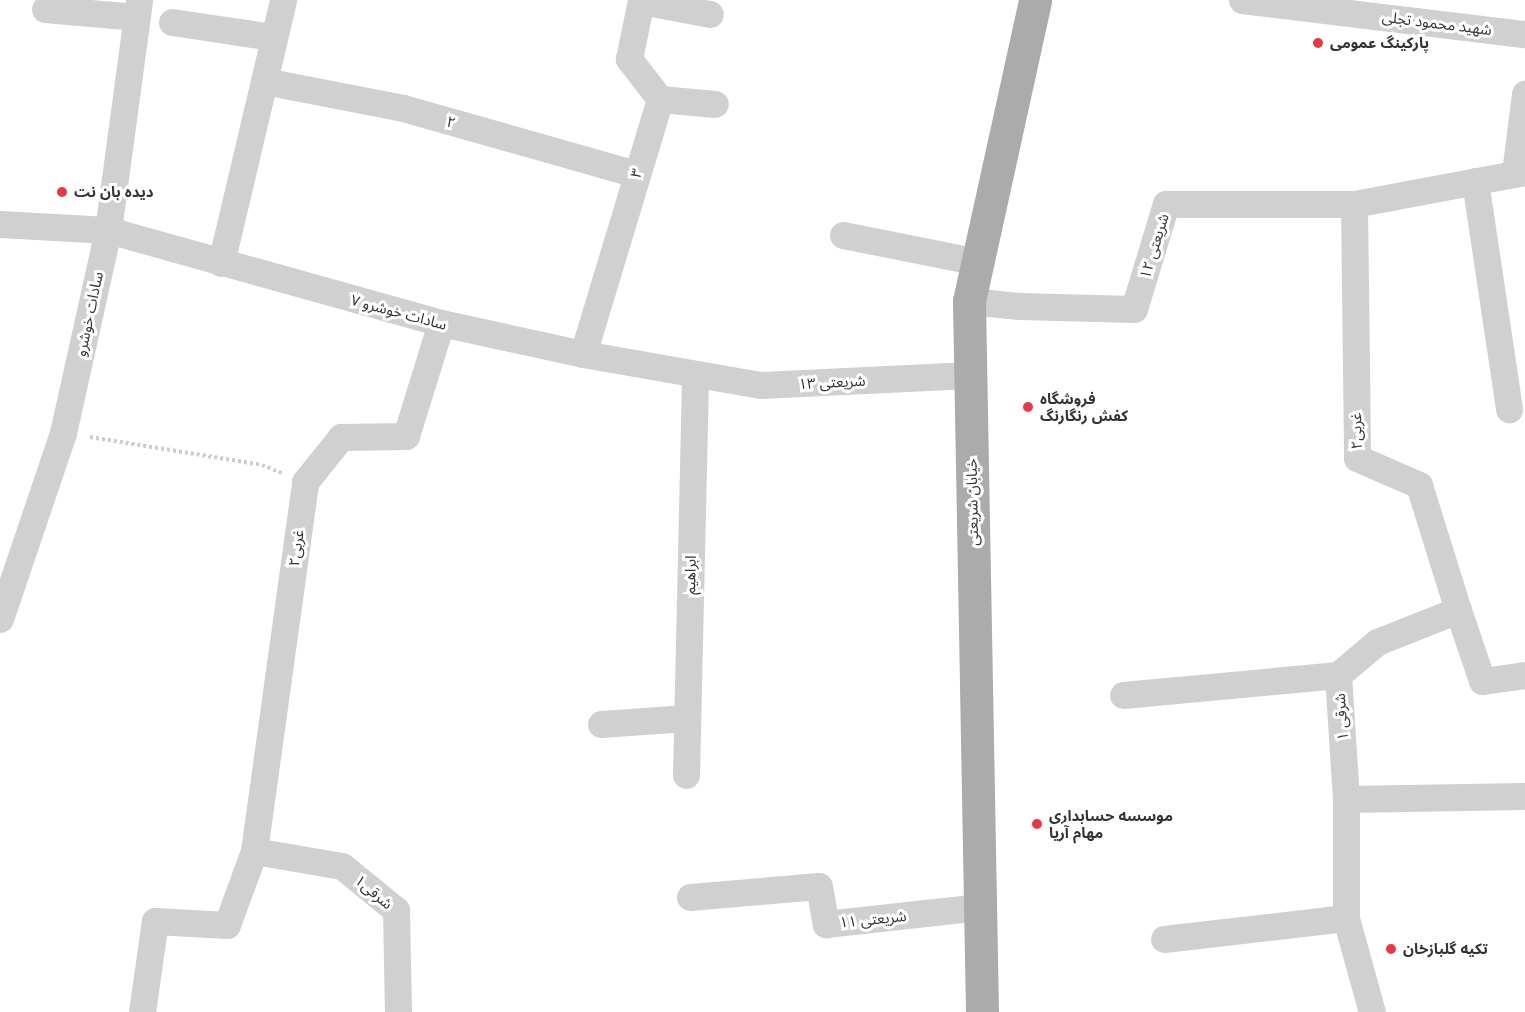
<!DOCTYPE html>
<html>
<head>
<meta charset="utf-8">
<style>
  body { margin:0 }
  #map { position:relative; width:1525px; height:1012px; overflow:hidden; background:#fff; font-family:Mulish,"Noto Sans Arabic",sans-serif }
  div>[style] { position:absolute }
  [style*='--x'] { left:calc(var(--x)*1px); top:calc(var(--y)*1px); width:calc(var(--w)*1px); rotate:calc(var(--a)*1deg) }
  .path>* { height:4px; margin-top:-2px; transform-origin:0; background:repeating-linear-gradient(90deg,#cdcdcd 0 3px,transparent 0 6px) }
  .minor>* { height:27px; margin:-13.5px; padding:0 13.5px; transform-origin:13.5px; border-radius:13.5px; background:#d0d0d0 }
  .major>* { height:33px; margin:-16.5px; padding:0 16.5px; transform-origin:16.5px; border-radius:16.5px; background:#ababab }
  .dots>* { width:16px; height:16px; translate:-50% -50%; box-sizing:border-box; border:3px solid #fff; border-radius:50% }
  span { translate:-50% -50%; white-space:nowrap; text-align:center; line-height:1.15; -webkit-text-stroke:6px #fff; paint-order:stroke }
  .street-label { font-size:15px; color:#333 }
  .poi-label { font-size:15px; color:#333; font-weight:700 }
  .left { translate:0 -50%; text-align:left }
</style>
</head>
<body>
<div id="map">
  <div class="path">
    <i style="--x:90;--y:437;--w:174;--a:9.2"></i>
    <i style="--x:262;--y:465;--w:22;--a:22"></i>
  </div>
  <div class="minor">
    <i style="--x:1242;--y:0;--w:285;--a:6.9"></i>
    <i style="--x:641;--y:1;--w:70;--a:10.7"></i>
    <i style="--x:45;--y:9;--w:92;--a:5"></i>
    <i style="--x:172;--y:22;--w:101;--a:8.5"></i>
    <i style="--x:264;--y:81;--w:142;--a:11"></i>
    <i style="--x:403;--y:108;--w:242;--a:15.8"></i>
    <i style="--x:660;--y:99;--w:55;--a:5.2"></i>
    <i style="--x:1515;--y:173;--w:80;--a:-82.8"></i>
    <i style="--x:1475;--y:181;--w:231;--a:81.5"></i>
    <i style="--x:1354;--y:204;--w:254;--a:89.3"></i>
    <i style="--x:1357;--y:458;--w:68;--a:23.5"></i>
    <i style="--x:1419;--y:485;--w:131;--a:72.7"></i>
    <i style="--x:0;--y:224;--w:108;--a:3.2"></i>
    <i style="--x:108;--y:230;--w:346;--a:15.6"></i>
    <i style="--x:441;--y:323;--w:145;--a:12.3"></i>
    <i style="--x:583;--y:354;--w:180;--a:9.9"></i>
    <i style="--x:760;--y:385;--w:210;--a:-2.7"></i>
    <i style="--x:843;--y:235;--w:138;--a:11.3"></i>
    <i style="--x:221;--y:263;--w:270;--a:-76.7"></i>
    <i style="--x:969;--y:301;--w:50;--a:5.7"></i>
    <i style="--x:1019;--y:306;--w:115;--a:1.5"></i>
    <i style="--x:1134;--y:309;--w:110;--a:-73.1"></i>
    <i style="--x:1166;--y:204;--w:188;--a:0"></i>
    <i style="--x:1354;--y:204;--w:174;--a:-10.6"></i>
    <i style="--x:583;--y:354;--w:266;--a:-73.2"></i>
    <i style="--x:660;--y:99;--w:51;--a:-127.8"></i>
    <i style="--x:629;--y:59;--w:60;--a:-78.5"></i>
    <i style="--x:0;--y:619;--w:196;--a:-71.3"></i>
    <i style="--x:63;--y:433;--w:208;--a:-77.5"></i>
    <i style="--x:108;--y:230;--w:232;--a:-82.3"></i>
    <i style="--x:1123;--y:695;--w:216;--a:-5.3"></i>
    <i style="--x:601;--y:724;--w:86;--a:-4"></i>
    <i style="--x:686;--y:775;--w:401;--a:-88.7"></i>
    <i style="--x:1346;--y:799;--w:179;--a:-1"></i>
    <i style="--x:254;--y:851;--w:89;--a:9.7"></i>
    <i style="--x:342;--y:866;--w:70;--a:39.2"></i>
    <i style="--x:396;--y:910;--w:102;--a:88.9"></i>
    <i style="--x:690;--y:897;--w:129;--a:-4.9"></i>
    <i style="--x:819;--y:886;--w:39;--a:80"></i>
    <i style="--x:826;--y:924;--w:155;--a:-6.3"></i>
    <i style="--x:1164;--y:939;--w:183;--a:-6.6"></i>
    <i style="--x:142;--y:1012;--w:92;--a:-81.9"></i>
    <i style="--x:155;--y:921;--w:72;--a:3.2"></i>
    <i style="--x:227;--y:925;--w:79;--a:-70"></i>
    <i style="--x:254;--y:851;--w:373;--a:-82.1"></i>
    <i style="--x:305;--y:482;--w:58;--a:-51.3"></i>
    <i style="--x:341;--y:437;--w:65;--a:-0.9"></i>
    <i style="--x:406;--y:436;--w:118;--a:-72.8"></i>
    <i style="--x:1372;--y:1012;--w:98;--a:-105.5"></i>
    <i style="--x:1346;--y:918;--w:119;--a:-90"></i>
    <i style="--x:1346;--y:799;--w:124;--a:-93.7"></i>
    <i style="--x:1338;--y:675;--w:51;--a:-40.2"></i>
    <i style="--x:1377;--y:642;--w:87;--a:-21.6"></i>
    <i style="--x:1458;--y:610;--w:75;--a:71.3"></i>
    <i style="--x:1482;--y:681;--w:43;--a:-7.9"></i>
  </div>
  <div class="major">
    <i style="--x:982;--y:1012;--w:711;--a:-91.05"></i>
    <i style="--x:969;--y:301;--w:308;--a:-77.6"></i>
  </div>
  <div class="dots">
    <i style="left:1318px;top:43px;background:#e63946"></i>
    <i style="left:62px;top:192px;background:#e63946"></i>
    <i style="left:1028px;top:407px;background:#e63946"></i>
    <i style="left:1037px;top:824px;background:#e63946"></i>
    <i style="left:1391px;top:949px;background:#e63946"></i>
  </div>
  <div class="street-label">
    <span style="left:1437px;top:23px;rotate:7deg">شهید محمود تجلی</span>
    <span style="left:451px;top:122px;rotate:16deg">۲</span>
    <span style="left:636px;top:173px;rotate:-73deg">۳</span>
    <span style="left:1154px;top:246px;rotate:-73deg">شریعتی ۱۲</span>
    <span style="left:399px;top:312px;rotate:15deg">سادات خوشرو ۷</span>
    <span style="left:89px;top:314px;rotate:-78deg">سادات خوشرو</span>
    <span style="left:832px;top:382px;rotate:-3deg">شریعتی ۱۳</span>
    <span style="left:1356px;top:431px;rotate:-91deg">غربی۲</span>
    <span style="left:972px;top:502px;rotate:-91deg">خیابان شریعتی</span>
    <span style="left:296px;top:548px;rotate:-82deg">غربی۲</span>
    <span style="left:690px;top:575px;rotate:-89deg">ابراهیم</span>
    <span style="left:1341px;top:717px;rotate:-94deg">۱ شرقی</span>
    <span style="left:374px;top:892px;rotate:40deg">شرقی۱</span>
    <span style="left:873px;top:919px;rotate:-6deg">شریعتی ۱۱</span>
  </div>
  <div class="poi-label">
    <span class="left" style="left:1330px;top:43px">پارکینگ عمومی</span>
    <span class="left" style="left:74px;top:192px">دیده بان نت</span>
    <span class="left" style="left:1040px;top:407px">فروشگاه<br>کفش رنگارنگ</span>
    <span class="left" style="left:1049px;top:824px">موسسه حسابداری<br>مهام آریا</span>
    <span class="left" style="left:1403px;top:949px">تکیه گلبازخان</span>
  </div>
</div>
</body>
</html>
